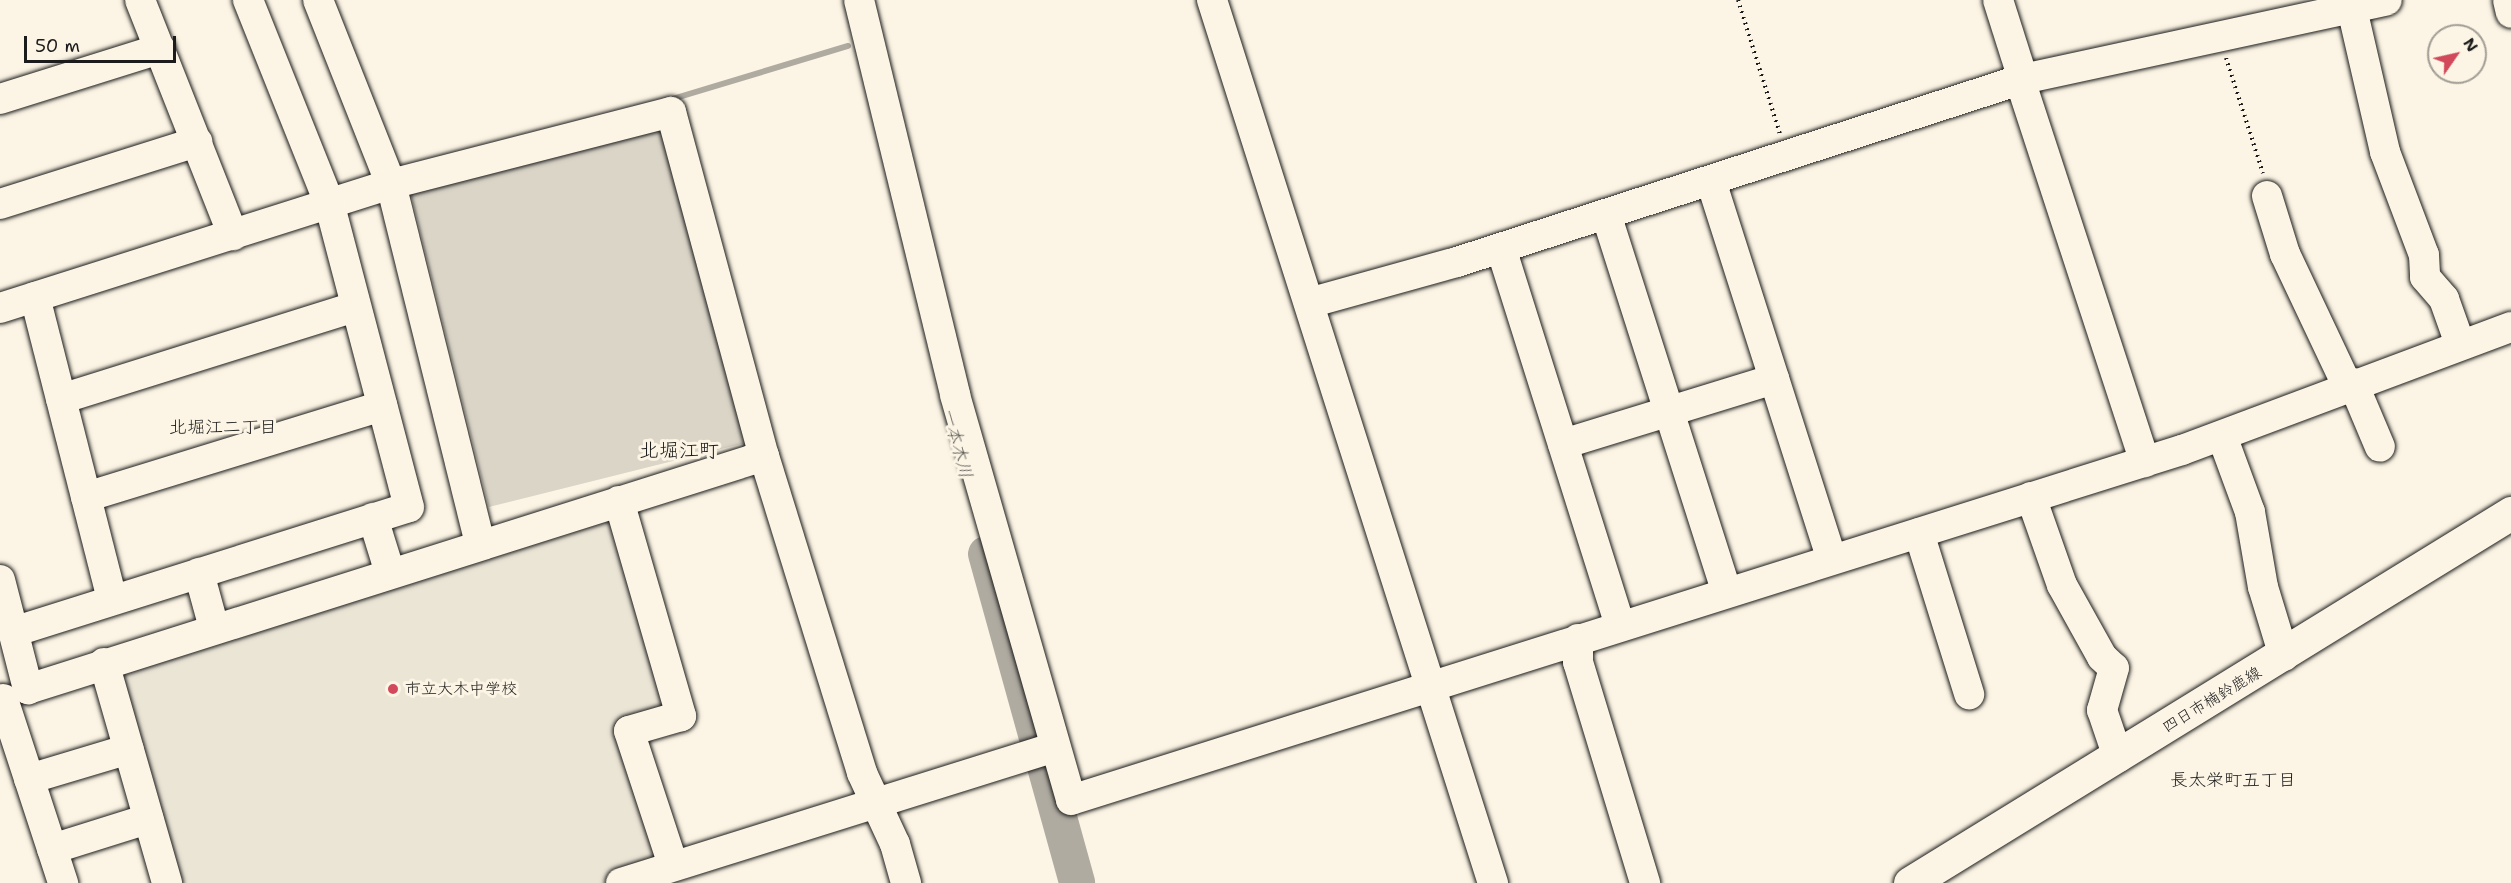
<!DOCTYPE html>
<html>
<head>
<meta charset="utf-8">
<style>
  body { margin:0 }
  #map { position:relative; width:2511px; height:883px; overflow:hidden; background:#fcf5e5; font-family:"Shantell Sans","Klee One",sans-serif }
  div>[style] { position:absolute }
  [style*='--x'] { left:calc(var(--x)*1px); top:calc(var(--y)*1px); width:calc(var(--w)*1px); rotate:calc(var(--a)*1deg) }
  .built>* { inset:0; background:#ebe5d6 }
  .green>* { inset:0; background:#dbd5c8; transform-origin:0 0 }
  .stream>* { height:6px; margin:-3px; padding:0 3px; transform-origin:3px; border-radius:3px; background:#b0aba1 }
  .river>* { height:36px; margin:-18px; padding:0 18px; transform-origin:18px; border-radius:18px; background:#b0aba1 }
  .path>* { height:4px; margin-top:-2px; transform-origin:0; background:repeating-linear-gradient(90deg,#1c1c1c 0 1.5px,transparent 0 6px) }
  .roads { filter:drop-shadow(0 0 2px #1c1c1c) drop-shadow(0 0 2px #1c1c1c) }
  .minor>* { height:30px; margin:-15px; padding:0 15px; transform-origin:15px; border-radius:15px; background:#fcf5e5 }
  .major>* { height:33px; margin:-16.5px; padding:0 16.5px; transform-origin:16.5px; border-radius:16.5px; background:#fcf5e5 }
  .dots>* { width:16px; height:16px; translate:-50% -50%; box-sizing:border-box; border:3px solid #fcf5e5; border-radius:50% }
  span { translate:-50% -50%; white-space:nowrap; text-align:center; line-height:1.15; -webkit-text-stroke:6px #fcf5e5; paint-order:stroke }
  .poi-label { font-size:16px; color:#1c1c1c }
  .left { translate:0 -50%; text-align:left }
  .street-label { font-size:16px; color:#1c1c1c }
  .neighbourhood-label { font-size:18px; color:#1c1c1c }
  .water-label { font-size:18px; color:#575551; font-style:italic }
  .quarter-label { font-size:20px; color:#1c1c1c }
  .north { position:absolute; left:2427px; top:24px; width:60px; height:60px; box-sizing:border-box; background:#fcf5e5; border:2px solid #a29e95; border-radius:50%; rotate:56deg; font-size:16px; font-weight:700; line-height:24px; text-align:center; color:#1c1c1c }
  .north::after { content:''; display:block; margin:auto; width:21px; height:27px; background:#d1495b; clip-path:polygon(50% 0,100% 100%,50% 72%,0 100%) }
  .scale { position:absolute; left:24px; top:36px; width:152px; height:27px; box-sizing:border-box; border:3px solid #1c1c1c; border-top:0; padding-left:8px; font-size:18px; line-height:21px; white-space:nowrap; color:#1c1c1c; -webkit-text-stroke:4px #fcf5e5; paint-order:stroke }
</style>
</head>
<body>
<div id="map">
  <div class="built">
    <i style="clip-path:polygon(610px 513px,670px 708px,623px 729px,657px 864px,603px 883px,176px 883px,119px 663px)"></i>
  </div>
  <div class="green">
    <i style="left:664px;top:118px;width:335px;height:264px;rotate:76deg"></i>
  </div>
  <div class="stream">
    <i style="--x:669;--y:100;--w:187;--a:-16.8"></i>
  </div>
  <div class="river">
    <i style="--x:986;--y:554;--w:341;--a:74.5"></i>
  </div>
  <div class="path">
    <i style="--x:1738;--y:0;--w:140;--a:72.6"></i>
    <i style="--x:2226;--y:58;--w:121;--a:72.2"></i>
  </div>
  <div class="roads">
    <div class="minor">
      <i style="--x:140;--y:0;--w:253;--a:68.4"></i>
      <i style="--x:318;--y:0;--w:198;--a:68.4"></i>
      <i style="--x:391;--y:184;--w:371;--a:76.1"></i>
      <i style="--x:859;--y:0;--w:406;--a:76.3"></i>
      <i style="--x:955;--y:395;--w:421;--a:74"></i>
      <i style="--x:1071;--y:800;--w:1165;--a:-17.49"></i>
      <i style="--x:2182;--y:450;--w:351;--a:-20.5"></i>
      <i style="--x:1212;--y:0;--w:927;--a:72.35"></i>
      <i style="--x:1998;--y:0;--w:83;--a:72.4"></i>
      <i style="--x:2350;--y:0;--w:156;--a:77"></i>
      <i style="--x:2385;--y:152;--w:110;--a:69.3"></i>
      <i style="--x:2424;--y:255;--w:22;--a:87"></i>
      <i style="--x:2425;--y:277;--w:29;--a:49"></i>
      <i style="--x:2444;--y:299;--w:48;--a:70.4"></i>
      <i style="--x:2508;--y:0;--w:13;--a:77"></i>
      <i style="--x:2020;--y:80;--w:402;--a:71.9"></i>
      <i style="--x:0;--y:99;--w:168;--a:-17.4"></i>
      <i style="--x:1711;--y:181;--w:395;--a:72.3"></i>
      <i style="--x:2267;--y:196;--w:61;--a:72.8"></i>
      <i style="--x:2285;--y:254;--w:145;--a:64.7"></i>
      <i style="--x:0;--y:204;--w:207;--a:-17.5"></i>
      <i style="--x:1606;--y:214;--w:396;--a:72.3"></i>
      <i style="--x:1501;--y:248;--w:395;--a:72.5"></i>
      <i style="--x:35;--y:297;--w:312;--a:75.7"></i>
      <i style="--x:1309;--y:303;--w:154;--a:-15.5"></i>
      <i style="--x:1457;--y:262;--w:595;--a:-17.92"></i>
      <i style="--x:2023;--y:79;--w:372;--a:-12.2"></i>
      <i style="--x:0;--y:308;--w:410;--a:-17.6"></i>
      <i style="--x:391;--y:184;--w:289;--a:-14.4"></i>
      <i style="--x:671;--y:112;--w:356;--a:74.9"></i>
      <i style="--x:764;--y:456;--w:332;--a:72.8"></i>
      <i style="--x:862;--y:773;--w:78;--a:65.1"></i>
      <i style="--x:895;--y:844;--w:41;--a:74.2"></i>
      <i style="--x:2353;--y:383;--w:69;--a:67.1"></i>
      <i style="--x:61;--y:399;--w:308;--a:-17.4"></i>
      <i style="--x:2222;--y:436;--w:81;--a:69.8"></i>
      <i style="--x:2250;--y:512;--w:76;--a:80.2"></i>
      <i style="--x:2263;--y:587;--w:72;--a:73.1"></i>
      <i style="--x:1563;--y:444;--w:221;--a:-17.1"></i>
      <i style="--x:86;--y:497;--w:310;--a:-17.1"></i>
      <i style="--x:2031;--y:497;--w:93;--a:70.6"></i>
      <i style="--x:2062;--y:585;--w:82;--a:60.9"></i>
      <i style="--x:2102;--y:657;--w:16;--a:43"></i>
      <i style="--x:2114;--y:668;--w:44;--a:105.9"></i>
      <i style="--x:2102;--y:710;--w:50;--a:71.2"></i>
      <i style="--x:619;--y:501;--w:224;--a:73.9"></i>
      <i style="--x:681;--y:716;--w:54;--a:163.9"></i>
      <i style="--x:629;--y:731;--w:141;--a:71.8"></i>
      <i style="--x:373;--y:518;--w:58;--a:72.8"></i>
      <i style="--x:1919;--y:533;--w:169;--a:72.7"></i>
      <i style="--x:199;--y:573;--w:57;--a:74.7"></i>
      <i style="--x:0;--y:580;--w:113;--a:75.6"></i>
      <i style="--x:28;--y:689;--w:772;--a:-17.57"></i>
      <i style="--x:13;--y:632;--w:415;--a:-17.5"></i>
      <i style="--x:409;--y:507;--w:312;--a:-104.7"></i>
      <i style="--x:330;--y:205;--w:221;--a:-111.8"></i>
      <i style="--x:1578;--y:639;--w:23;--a:90"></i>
      <i style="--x:1578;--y:662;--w:231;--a:73.1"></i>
      <i style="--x:104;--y:663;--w:229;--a:74"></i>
      <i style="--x:3;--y:699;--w:194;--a:71.9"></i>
      <i style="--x:29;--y:779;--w:104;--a:-16.7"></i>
      <i style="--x:52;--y:849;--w:101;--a:-17.4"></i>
      <i style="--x:621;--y:883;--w:455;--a:-17.4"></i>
    </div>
    <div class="major">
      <i style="--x:1910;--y:883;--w:706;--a:-31.62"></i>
    </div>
  </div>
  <div class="dots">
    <i style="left:393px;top:689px;background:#d1495b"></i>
  </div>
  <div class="poi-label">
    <span class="left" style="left:405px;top:689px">市立大木中学校</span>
  </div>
  <div class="street-label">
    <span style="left:2212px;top:700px;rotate:-31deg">四日市楠鈴鹿線</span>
  </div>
  <div class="neighbourhood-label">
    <span style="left:223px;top:427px">北堀江二丁目</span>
    <span style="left:2233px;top:780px">長太栄町五丁目</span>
  </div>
  <div class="water-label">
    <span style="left:957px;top:443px;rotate:75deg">一本木川</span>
  </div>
  <div class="quarter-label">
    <span style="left:679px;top:450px">北堀江町</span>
  </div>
  <div class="north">N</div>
  <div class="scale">50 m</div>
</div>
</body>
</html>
